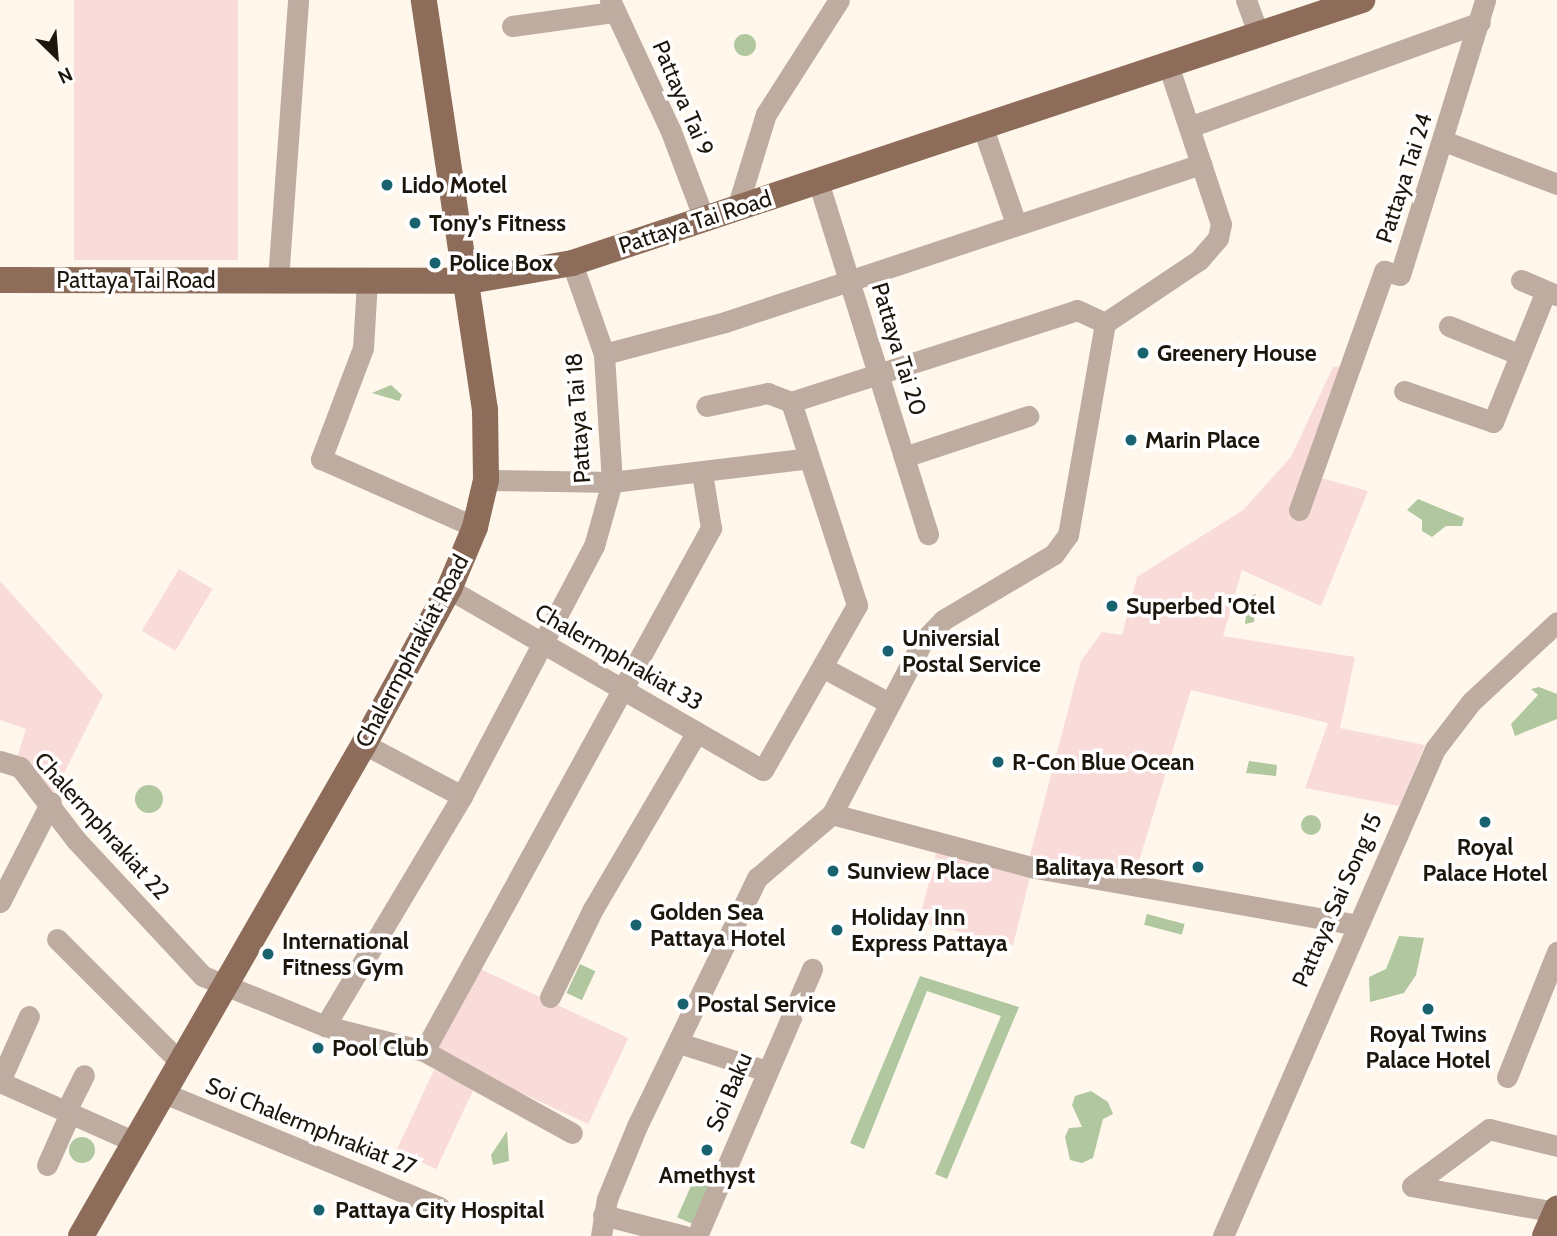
<!DOCTYPE html>
<html>
<head>
<meta charset="utf-8">
<style>
  body { margin:0 }
  #map { position:relative; width:1557px; height:1236px; overflow:hidden; background:#fff7ec; font-family:Cabin,sans-serif }
  div>[style] { position:absolute }
  [style*='--x'] { left:calc(var(--x)*1px); top:calc(var(--y)*1px); width:calc(var(--w)*1px); rotate:calc(var(--a)*1deg) }
  .green>* { inset:0; background:#f9dcda; transform-origin:0 0 }
  .water>* { inset:0; background:#b1c79f; transform-origin:0 0 }
  .round { border-radius:50% }
  .minor>* { height:21px; margin:-10.5px; padding:0 10.5px; transform-origin:10.5px; border-radius:10.5px; background:#bfaca1 }
  .major>* { height:26px; margin:-13px; padding:0 13px; transform-origin:13px; border-radius:13px; background:#8d6c5a }
  .dots>* { width:19px; height:19px; translate:-50% -50%; box-sizing:border-box; border:4px solid #fff; border-radius:50% }
  span { translate:-50% -50%; white-space:nowrap; text-align:center; line-height:1.15; -webkit-text-stroke:7px #fff; paint-order:stroke }
  .street-label { font-size:23px; color:#1d160c }
  .poi-label { font-size:23px; color:#1d160c; font-weight:700 }
  .left { translate:0 -50%; text-align:left }
  .right { translate:-100% -50%; text-align:right }
  .north { position:absolute; left:21px; top:21px; width:70px; height:70px; -webkit-text-stroke:5px #fff; paint-order:stroke; rotate:155deg; font-size:19px; font-weight:700; line-height:28px; text-align:center; color:#1d160c }
  .north::after { content:''; display:block; margin:auto; width:24px; height:32px; background:#1d160c; clip-path:polygon(50% 0,100% 100%,50% 72%,0 100%) }
</style>
</head>
<body>
<div id="map">
  <div class="green">
    <i style="left:74px;top:0;width:164px;height:260px"></i>
    <i style="clip-path:polygon(1347px 366px,1307px 474px,1368px 491px,1321px 606px,1242px 570px,1223px 636px,1355px 657px,1340px 728px,1425px 745px,1399px 806px,1305px 788px,1328px 723px,1191px 690px,1132px 884px,1029px 859px,1081px 661px,1102px 632px,1122px 635px,1137px 577px,1243px 510px,1291px 457px,1333px 367px)"></i>
    <i style="left:179px;top:569px;width:39px;height:72px;rotate:31deg"></i>
    <i style="clip-path:polygon(0 581px,103px 695px,53px 795px,26px 759px,17px 757px,26px 729px,0 720px)"></i>
    <i style="left:936px;top:853px;width:97px;height:71px;rotate:14deg"></i>
    <i style="left:476px;top:967px;width:168px;height:95px;rotate:25deg"></i>
    <i style="left:434px;top:1070px;width:44px;height:89px;rotate:25deg"></i>
  </div>
  <div class="water">
    <i class="round" style="left:734px;top:34px;width:22px;height:22px"></i>
    <i style="clip-path:polygon(391px 385px,402px 395px,399px 401px,372px 393px)"></i>
    <i style="clip-path:polygon(1418px 499px,1464px 518px,1462px 526px,1446px 526px,1432px 537px,1422px 531px,1422px 520px,1407px 510px)"></i>
    <i style="clip-path:polygon(1256px 594px,1254px 622px,1245px 624px,1248px 597px)"></i>
    <i style="clip-path:polygon(1539px 687px,1557px 694px,1557px 719px,1515px 736px,1511px 724px,1538px 695px,1531px 689px)"></i>
    <i style="clip-path:polygon(1249px 761px,1277px 765px,1276px 776px,1246px 773px)"></i>
    <i class="round" style="left:135px;top:785px;width:28px;height:28px"></i>
    <i class="round" style="left:1301px;top:815px;width:20px;height:20px"></i>
    <i style="left:1147px;top:914px;width:39px;height:11px;rotate:15deg"></i>
    <i style="clip-path:polygon(1399px 936px,1424px 938px,1416px 975px,1404px 993px,1370px 1002px,1369px 977px,1386px 969px)"></i>
    <i style="left:580px;top:964px;width:17px;height:32px;rotate:25deg"></i>
    <i style="clip-path:polygon(920px 976px,1019px 1007px,947px 1179px,935px 1174px,1001px 1016px,927px 991px,864px 1149px,850px 1143px)"></i>
    <i style="clip-path:polygon(1091px 1091px,1108px 1102px,1113px 1114px,1103px 1119px,1093px 1158px,1082px 1163px,1070px 1160px,1065px 1137px,1069px 1128px,1082px 1127px,1072px 1105px,1075px 1096px)"></i>
    <i style="clip-path:polygon(507px 1131px,509px 1161px,493px 1165px,491px 1155px)"></i>
    <i class="round" style="left:69px;top:1137px;width:26px;height:26px"></i>
    <i style="left:695px;top:1177px;width:17px;height:44px;rotate:24deg"></i>
  </div>
  <div class="minor">
    <i style="--x:610;--y:0;--w:142;--a:65.1"></i>
    <i style="--x:670;--y:129;--w:96;--a:69.3"></i>
    <i style="--x:1246;--y:0;--w:38;--a:70"></i>
    <i style="--x:512;--y:26;--w:102;--a:-7.9"></i>
    <i style="--x:1189;--y:127;--w:309;--a:-19.8"></i>
    <i style="--x:983;--y:128;--w:102;--a:71"></i>
    <i style="--x:1444;--y:141;--w:121;--a:20.8"></i>
    <i style="--x:818;--y:181;--w:370;--a:72.7"></i>
    <i style="--x:737;--y:208;--w:98;--a:-72.9"></i>
    <i style="--x:766;--y:114;--w:135;--a:-57.4"></i>
    <i style="--x:278;--y:280;--w:281;--a:-85.9"></i>
    <i style="--x:1521;--y:280;--w:39;--a:23"></i>
    <i style="--x:367;--y:281;--w:67;--a:93.4"></i>
    <i style="--x:363;--y:348;--w:119;--a:110.7"></i>
    <i style="--x:321;--y:459;--w:168;--a:23.8"></i>
    <i style="--x:1105;--y:323;--w:113;--a:-33.8"></i>
    <i style="--x:1199;--y:260;--w:29;--a:-49"></i>
    <i style="--x:1218;--y:238;--w:14;--a:-78"></i>
    <i style="--x:1221;--y:224;--w:164;--a:-108.4"></i>
    <i style="--x:1449;--y:326;--w:74;--a:22.1"></i>
    <i style="--x:604;--y:354;--w:125;--a:-14.8"></i>
    <i style="--x:725;--y:322;--w:502;--a:-18.36"></i>
    <i style="--x:1404;--y:391;--w:94;--a:19.2"></i>
    <i style="--x:1493;--y:422;--w:141;--a:-68"></i>
    <i style="--x:791;--y:402;--w:300;--a:-17.8"></i>
    <i style="--x:1077;--y:310;--w:31;--a:25"></i>
    <i style="--x:904;--y:457;--w:131;--a:-18.3"></i>
    <i style="--x:486;--y:480;--w:126;--a:0.9"></i>
    <i style="--x:612;--y:482;--w:198;--a:-6.9"></i>
    <i style="--x:1299;--y:510;--w:254;--a:-70.4"></i>
    <i style="--x:1384;--y:271;--w:16;--a:14"></i>
    <i style="--x:1400;--y:275;--w:288;--a:-72.8"></i>
    <i style="--x:449;--y:589;--w:362;--a:30"></i>
    <i style="--x:763;--y:770;--w:190;--a:-60.3"></i>
    <i style="--x:857;--y:605;--w:213;--a:-108"></i>
    <i style="--x:791;--y:402;--w:25;--a:-159"></i>
    <i style="--x:768;--y:393;--w:63;--a:168.2"></i>
    <i style="--x:822;--y:667;--w:74;--a:28.3"></i>
    <i style="--x:364;--y:744;--w:111;--a:28"></i>
    <i style="--x:0;--y:761;--w:21;--a:17"></i>
    <i style="--x:20;--y:767;--w:92;--a:52.5"></i>
    <i style="--x:76;--y:840;--w:186;--a:47"></i>
    <i style="--x:203;--y:976;--w:132;--a:22.3"></i>
    <i style="--x:325;--y:1026;--w:102;--a:14.2"></i>
    <i style="--x:424;--y:1051;--w:169;--a:29"></i>
    <i style="--x:832;--y:814;--w:210;--a:14.9"></i>
    <i style="--x:1035;--y:868;--w:323;--a:10"></i>
    <i style="--x:0;--y:902;--w:112;--a:-63"></i>
    <i style="--x:57;--y:939;--w:175;--a:45"></i>
    <i style="--x:550;--y:997;--w:98;--a:-64"></i>
    <i style="--x:593;--y:909;--w:205;--a:-59.6"></i>
    <i style="--x:325;--y:1026;--w:268;--a:-59.2"></i>
    <i style="--x:462;--y:796;--w:283;--a:-62.2"></i>
    <i style="--x:594;--y:546;--w:66;--a:-74.3"></i>
    <i style="--x:612;--y:482;--w:128;--a:-93.6"></i>
    <i style="--x:604;--y:354;--w:96;--a:-109.4"></i>
    <i style="--x:679;--y:1043;--w:92;--a:17.7"></i>
    <i style="--x:424;--y:1051;--w:597;--a:-61.24"></i>
    <i style="--x:711;--y:528;--w:56;--a:-99.3"></i>
    <i style="--x:1507;--y:1077;--w:135;--a:-68.2"></i>
    <i style="--x:0;--y:1081;--w:71;--a:-66"></i>
    <i style="--x:0;--y:1082;--w:148;--a:24"></i>
    <i style="--x:164;--y:1093;--w:298;--a:22.5"></i>
    <i style="--x:66;--y:1111;--w:40;--a:-63.4"></i>
    <i style="--x:47;--y:1165;--w:57;--a:-66.1"></i>
    <i style="--x:1556;--y:1212;--w:146;--a:-169.8"></i>
    <i style="--x:1412;--y:1186;--w:96;--a:-36.5"></i>
    <i style="--x:1489;--y:1129;--w:70;--a:14"></i>
    <i style="--x:603;--y:1215;--w:84;--a:14.5"></i>
    <i style="--x:601;--y:1236;--w:37;--a:-81"></i>
    <i style="--x:607;--y:1199;--w:79;--a:-67.7"></i>
    <i style="--x:637;--y:1126;--w:276;--a:-64.2"></i>
    <i style="--x:757;--y:878;--w:99;--a:-40.5"></i>
    <i style="--x:832;--y:814;--w:195;--a:-62.3"></i>
    <i style="--x:923;--y:641;--w:29;--a:-46"></i>
    <i style="--x:943;--y:620;--w:129;--a:-30.7"></i>
    <i style="--x:1054;--y:554;--w:24;--a:-54"></i>
    <i style="--x:1068;--y:535;--w:215;--a:-80.1"></i>
    <i style="--x:697;--y:1236;--w:291;--a:-66.7"></i>
    <i style="--x:1223;--y:1236;--w:531;--a:-66.48"></i>
    <i style="--x:1435;--y:749;--w:59;--a:-52.5"></i>
    <i style="--x:1471;--y:702;--w:117;--a:-42.9"></i>
  </div>
  <div class="major">
    <i style="--x:0;--y:280;--w:469;--a:0.1"></i>
    <i style="--x:469;--y:281;--w:105;--a:-9.9"></i>
    <i style="--x:572;--y:263;--w:833;--a:-18.41"></i>
    <i style="--x:81;--y:1236;--w:568;--a:-60.09"></i>
    <i style="--x:364;--y:744;--w:177;--a:-61.3"></i>
    <i style="--x:449;--y:589;--w:67;--a:-67.2"></i>
    <i style="--x:475;--y:527;--w:48;--a:-76.8"></i>
    <i style="--x:486;--y:480;--w:70;--a:-90.8"></i>
    <i style="--x:485;--y:410;--w:415;--a:-98.5"></i>
    <i style="--x:1545;--y:1236;--w:30;--a:-66"></i>
  </div>
  <div class="dots">
    <i style="left:387px;top:185px;background:#196370"></i>
    <i style="left:415px;top:223px;background:#196370"></i>
    <i style="left:435px;top:263px;background:#196370"></i>
    <i style="left:1143px;top:353px;background:#196370"></i>
    <i style="left:1131px;top:440px;background:#196370"></i>
    <i style="left:1112px;top:606px;background:#196370"></i>
    <i style="left:888px;top:651px;background:#196370"></i>
    <i style="left:998px;top:762px;background:#196370"></i>
    <i style="left:1485px;top:822px;background:#196370"></i>
    <i style="left:1198px;top:867px;background:#196370"></i>
    <i style="left:833px;top:871px;background:#196370"></i>
    <i style="left:636px;top:925px;background:#196370"></i>
    <i style="left:837px;top:930px;background:#196370"></i>
    <i style="left:268px;top:954px;background:#196370"></i>
    <i style="left:683px;top:1004px;background:#196370"></i>
    <i style="left:1428px;top:1009px;background:#196370"></i>
    <i style="left:318px;top:1048px;background:#196370"></i>
    <i style="left:707px;top:1150px;background:#196370"></i>
    <i style="left:319px;top:1210px;background:#196370"></i>
  </div>
  <div class="street-label">
    <span style="left:683px;top:98px;rotate:67deg">Pattaya Tai 9</span>
    <span style="left:1404px;top:178px;rotate:-72deg">Pattaya Tai 24</span>
    <span style="left:695px;top:222px;rotate:-18deg">Pattaya Tai Road</span>
    <span style="left:136px;top:280px">Pattaya Tai Road</span>
    <span style="left:899px;top:349px;rotate:73deg">Pattaya Tai 20</span>
    <span style="left:578px;top:418px;rotate:-94deg">Pattaya Tai 18</span>
    <span style="left:412px;top:651px;rotate:-62deg">Chalermphrakiat Road</span>
    <span style="left:619px;top:657px;rotate:30deg">Chalermphrakiat 33</span>
    <span style="left:102px;top:826px;rotate:48deg">Chalermphrakiat 22</span>
    <span style="left:1337px;top:900px;rotate:-66deg">Pattaya Sai Song 15</span>
    <span style="left:729px;top:1092px;rotate:-67deg">Soi Baku</span>
    <span style="left:311px;top:1126px;rotate:22deg">Soi Chalermphrakiat 27</span>
  </div>
  <div class="poi-label">
    <span class="left" style="left:401px;top:185px">Lido Motel</span>
    <span class="left" style="left:429px;top:223px">Tony's Fitness</span>
    <span class="left" style="left:449px;top:263px">Police Box</span>
    <span class="left" style="left:1157px;top:353px">Greenery House</span>
    <span class="left" style="left:1145px;top:440px">Marin Place</span>
    <span class="left" style="left:1126px;top:606px">Superbed 'Otel</span>
    <span class="left" style="left:902px;top:651px">Universial<br>Postal Service</span>
    <span class="left" style="left:1012px;top:762px">R-Con Blue Ocean</span>
    <span style="left:1485px;top:860px">Royal<br>Palace Hotel</span>
    <span class="right" style="left:1184px;top:867px">Balitaya Resort</span>
    <span class="left" style="left:847px;top:871px">Sunview Place</span>
    <span class="left" style="left:650px;top:925px">Golden Sea<br>Pattaya Hotel</span>
    <span class="left" style="left:851px;top:930px">Holiday Inn<br>Express Pattaya</span>
    <span class="left" style="left:282px;top:954px">International<br>Fitness Gym</span>
    <span class="left" style="left:697px;top:1004px">Postal Service</span>
    <span style="left:1428px;top:1047px">Royal Twins<br>Palace Hotel</span>
    <span class="left" style="left:332px;top:1048px">Pool Club</span>
    <span style="left:707px;top:1175px">Amethyst</span>
    <span class="left" style="left:335px;top:1210px">Pattaya City Hospital</span>
  </div>
  <div class="north">N</div>
</div>
</body>
</html>
